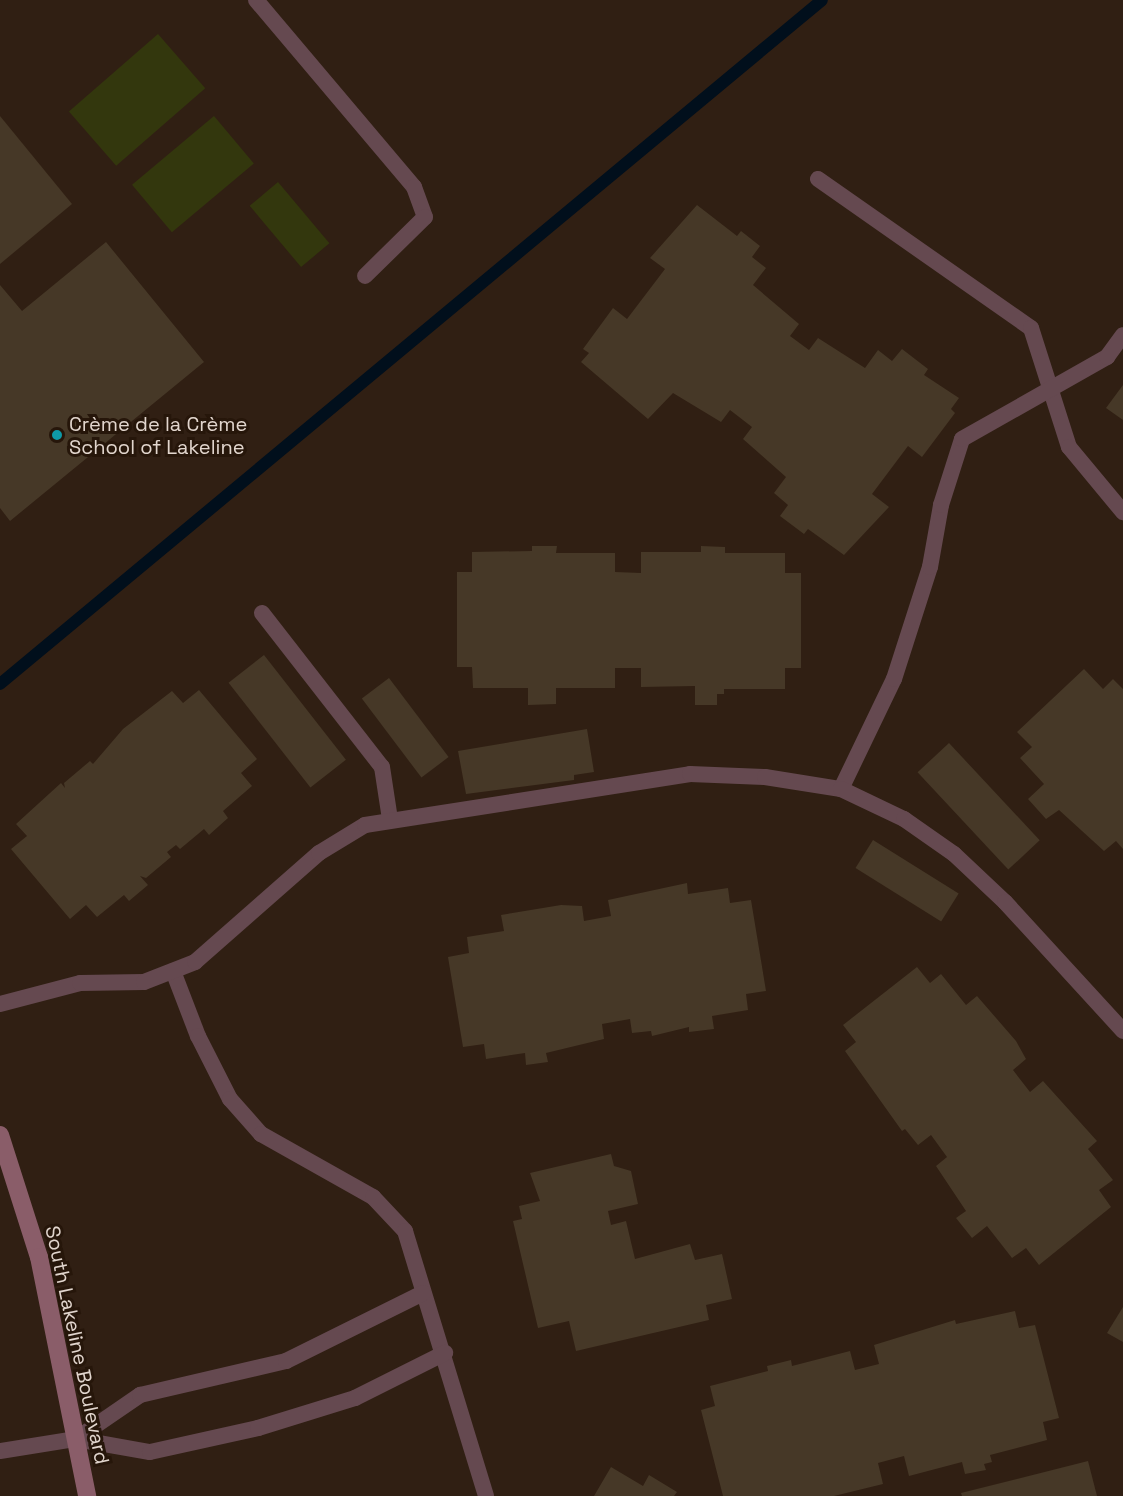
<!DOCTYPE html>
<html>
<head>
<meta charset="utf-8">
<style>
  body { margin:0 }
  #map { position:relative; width:1123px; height:1496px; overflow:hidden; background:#301f13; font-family:"Space Grotesk",sans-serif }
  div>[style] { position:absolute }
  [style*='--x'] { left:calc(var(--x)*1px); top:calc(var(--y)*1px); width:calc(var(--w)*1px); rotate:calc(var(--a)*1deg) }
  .green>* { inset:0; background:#33370d; transform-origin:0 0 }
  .stream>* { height:12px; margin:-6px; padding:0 6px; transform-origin:6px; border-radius:6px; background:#010f1c }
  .building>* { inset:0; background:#463827; transform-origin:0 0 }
  .service>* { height:16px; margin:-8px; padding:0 8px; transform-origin:8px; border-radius:8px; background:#654950 }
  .secondary>* { height:18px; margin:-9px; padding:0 9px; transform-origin:9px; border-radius:9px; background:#8a5d69 }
  .dots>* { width:16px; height:16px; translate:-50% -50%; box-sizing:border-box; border:3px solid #26160a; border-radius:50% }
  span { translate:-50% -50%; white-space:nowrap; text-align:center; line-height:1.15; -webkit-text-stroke:6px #26160a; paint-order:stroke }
  .poi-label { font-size:20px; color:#e2d6ce }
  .left { translate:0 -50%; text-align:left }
  .street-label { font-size:20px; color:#e2d6ce }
</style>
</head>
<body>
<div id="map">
  <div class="green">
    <i style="left:158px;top:34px;width:72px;height:118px;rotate:49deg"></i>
    <i style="left:214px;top:116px;width:62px;height:107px;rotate:50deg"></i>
    <i style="left:278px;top:182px;width:80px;height:37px;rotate:50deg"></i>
  </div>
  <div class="stream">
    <i style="--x:0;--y:684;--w:1069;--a:-39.76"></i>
  </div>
  <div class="building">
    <i style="clip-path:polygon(0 116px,72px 204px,0 264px)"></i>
    <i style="clip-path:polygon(697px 205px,737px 236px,741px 231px,760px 246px,752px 257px,766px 268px,753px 285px,799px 324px,790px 336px,809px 350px,818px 338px,865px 368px,878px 350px,892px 361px,902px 349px,928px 369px,924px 375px,959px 398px,951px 409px,955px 413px,922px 457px,908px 446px,872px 494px,889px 507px,844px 555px,808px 529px,804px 534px,780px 516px,788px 505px,774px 493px,786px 477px,743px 439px,752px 427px,730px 410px,721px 422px,673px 393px,648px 419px,581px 362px,589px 353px,583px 349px,613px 308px,627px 319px,665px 269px,650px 258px)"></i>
    <i style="clip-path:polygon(106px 242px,204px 362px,10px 521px,0 508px,0 285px,22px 311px)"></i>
    <i style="clip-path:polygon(1123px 385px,1123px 420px,1106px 408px)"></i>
    <i style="clip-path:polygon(532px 546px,557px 546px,556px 553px,615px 553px,615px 572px,641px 573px,641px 552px,701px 552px,701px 546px,725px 547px,725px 553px,785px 553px,785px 573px,801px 573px,801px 668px,785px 668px,785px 689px,724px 689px,724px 694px,717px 694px,717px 705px,695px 705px,695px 686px,641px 687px,641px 668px,615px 668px,615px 688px,556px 688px,556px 704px,528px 705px,528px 688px,473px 688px,472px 667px,457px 667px,457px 572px,472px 572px,472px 552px,532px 551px)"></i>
    <i style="left:264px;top:655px;width:133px;height:45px;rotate:52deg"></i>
    <i style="clip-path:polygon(1084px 669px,1103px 689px,1113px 679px,1123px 689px,1123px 849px,1116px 841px,1104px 851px,1059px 810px,1046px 819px,1028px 799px,1044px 784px,1020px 758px,1032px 747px,1017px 732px)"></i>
    <i style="left:389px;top:678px;width:99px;height:34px;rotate:53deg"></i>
    <i style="clip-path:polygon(199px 690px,257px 759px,241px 773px,252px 786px,223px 811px,228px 818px,209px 835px,204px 829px,180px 849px,176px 845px,167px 852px,171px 857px,146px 878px,140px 876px,148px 885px,129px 901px,124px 895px,97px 917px,86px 905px,70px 919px,11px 849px,27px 836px,16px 824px,61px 783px,65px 788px,64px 783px,90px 761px,93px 764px,123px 729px,172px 691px,183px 703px)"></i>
    <i style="clip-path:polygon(587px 729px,594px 772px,574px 775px,574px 780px,466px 794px,458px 751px)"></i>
    <i style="left:949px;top:743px;width:133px;height:43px;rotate:47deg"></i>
    <i style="left:873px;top:840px;width:101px;height:33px;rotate:32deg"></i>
    <i style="clip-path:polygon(687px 883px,688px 894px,728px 888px,730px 903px,751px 900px,766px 991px,746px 994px,748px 1010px,712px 1016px,714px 1029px,689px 1032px,689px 1027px,652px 1036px,651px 1031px,632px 1033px,630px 1019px,602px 1024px,604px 1039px,546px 1053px,548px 1062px,526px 1065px,525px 1053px,486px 1059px,484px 1044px,463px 1047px,448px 957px,469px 953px,467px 937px,504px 931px,501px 915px,561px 905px,582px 906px,584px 921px,611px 916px,608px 900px)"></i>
    <i style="clip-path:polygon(917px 967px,930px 983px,941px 974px,966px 1005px,977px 996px,1016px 1041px,1026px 1059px,1013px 1070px,1030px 1092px,1043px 1081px,1097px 1141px,1088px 1149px,1113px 1180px,1099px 1190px,1111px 1207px,1039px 1265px,1026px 1248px,1012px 1258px,987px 1226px,972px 1238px,956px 1218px,966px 1211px,936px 1166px,947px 1157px,931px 1135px,918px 1145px,905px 1129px,902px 1131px,845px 1051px,856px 1042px,843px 1025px)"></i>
    <i style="clip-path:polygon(611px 1154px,614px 1166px,631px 1171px,638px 1204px,608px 1211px,611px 1225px,626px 1221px,635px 1259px,690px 1244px,695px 1260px,722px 1254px,732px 1299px,706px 1305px,709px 1320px,576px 1351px,569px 1321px,538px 1328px,513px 1221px,522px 1219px,519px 1206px,540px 1201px,530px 1173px)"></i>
    <i style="clip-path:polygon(1123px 1307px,1123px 1342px,1107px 1333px)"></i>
    <i style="clip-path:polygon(1015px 1311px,1019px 1328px,1035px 1325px,1059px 1418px,1043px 1422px,1047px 1440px,990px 1455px,992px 1462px,984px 1464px,986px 1470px,965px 1474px,962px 1462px,909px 1476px,904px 1456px,878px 1463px,883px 1484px,834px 1496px,723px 1496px,701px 1410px,715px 1406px,710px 1386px,768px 1371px,767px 1366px,791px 1360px,792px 1366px,850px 1351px,855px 1370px,879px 1364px,874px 1345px,955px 1320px,956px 1324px)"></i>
    <i style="clip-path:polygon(1088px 1461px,1097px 1496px,962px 1496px,961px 1493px)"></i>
    <i style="clip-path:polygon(611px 1467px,643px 1486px,649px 1475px,677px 1492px,674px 1496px,594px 1496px)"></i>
  </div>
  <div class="service">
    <i style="--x:256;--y:0;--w:245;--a:49.8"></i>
    <i style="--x:414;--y:187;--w:32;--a:70"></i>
    <i style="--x:425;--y:217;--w:84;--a:135.5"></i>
    <i style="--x:818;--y:179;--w:260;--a:35"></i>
    <i style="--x:1031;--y:328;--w:125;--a:72.3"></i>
    <i style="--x:1069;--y:447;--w:85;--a:50.3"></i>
    <i style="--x:262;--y:613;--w:195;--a:52.1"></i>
    <i style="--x:382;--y:767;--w:53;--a:81.3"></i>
    <i style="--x:841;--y:789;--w:122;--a:-64.3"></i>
    <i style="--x:894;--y:679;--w:118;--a:-72.2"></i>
    <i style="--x:930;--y:567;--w:63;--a:-79.9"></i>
    <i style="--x:941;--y:505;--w:69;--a:-72.3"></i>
    <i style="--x:962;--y:439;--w:167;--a:-29.5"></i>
    <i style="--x:1107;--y:357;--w:27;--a:-54"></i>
    <i style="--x:173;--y:971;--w:70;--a:69"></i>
    <i style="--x:198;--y:1036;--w:71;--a:63.1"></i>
    <i style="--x:230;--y:1099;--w:47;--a:48.5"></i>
    <i style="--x:261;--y:1134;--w:129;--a:29.4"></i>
    <i style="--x:373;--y:1197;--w:47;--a:46.7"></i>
    <i style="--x:405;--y:1231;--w:277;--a:73"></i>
    <i style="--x:0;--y:1004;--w:83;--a:-14.7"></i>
    <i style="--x:80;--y:983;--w:64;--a:-0.9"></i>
    <i style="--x:144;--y:982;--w:55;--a:-21.4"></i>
    <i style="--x:195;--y:962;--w:165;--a:-41.3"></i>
    <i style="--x:319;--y:853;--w:54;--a:-31.3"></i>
    <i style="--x:365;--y:825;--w:329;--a:-8.9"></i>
    <i style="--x:690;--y:774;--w:75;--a:2.3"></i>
    <i style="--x:765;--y:777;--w:77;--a:9"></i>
    <i style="--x:841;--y:789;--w:70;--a:25.5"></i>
    <i style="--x:904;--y:819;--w:61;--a:35"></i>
    <i style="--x:954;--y:854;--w:70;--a:43.3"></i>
    <i style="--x:1005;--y:902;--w:175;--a:47.5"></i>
    <i style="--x:76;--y:1439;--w:78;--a:-34.5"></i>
    <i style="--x:140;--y:1395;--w:150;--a:-13.1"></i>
    <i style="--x:286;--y:1361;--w:153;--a:-26.4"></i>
    <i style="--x:0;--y:1451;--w:77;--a:-9"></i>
    <i style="--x:76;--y:1439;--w:75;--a:10"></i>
    <i style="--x:150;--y:1452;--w:111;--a:-12.5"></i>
    <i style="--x:258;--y:1428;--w:102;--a:-17.2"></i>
    <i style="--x:355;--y:1398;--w:101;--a:-26.6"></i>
  </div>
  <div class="secondary">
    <i style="--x:0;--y:1135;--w:128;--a:72.3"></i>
    <i style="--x:39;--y:1257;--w:244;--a:78.6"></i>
  </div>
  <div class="dots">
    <i style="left:57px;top:435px;background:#0f9aa8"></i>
  </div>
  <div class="poi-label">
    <span class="left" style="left:69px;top:436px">Crème de la Crème<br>School of Lakeline</span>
  </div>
  <div class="street-label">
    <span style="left:77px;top:1345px;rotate:78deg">South Lakeline Boulevard</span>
  </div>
</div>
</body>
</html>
